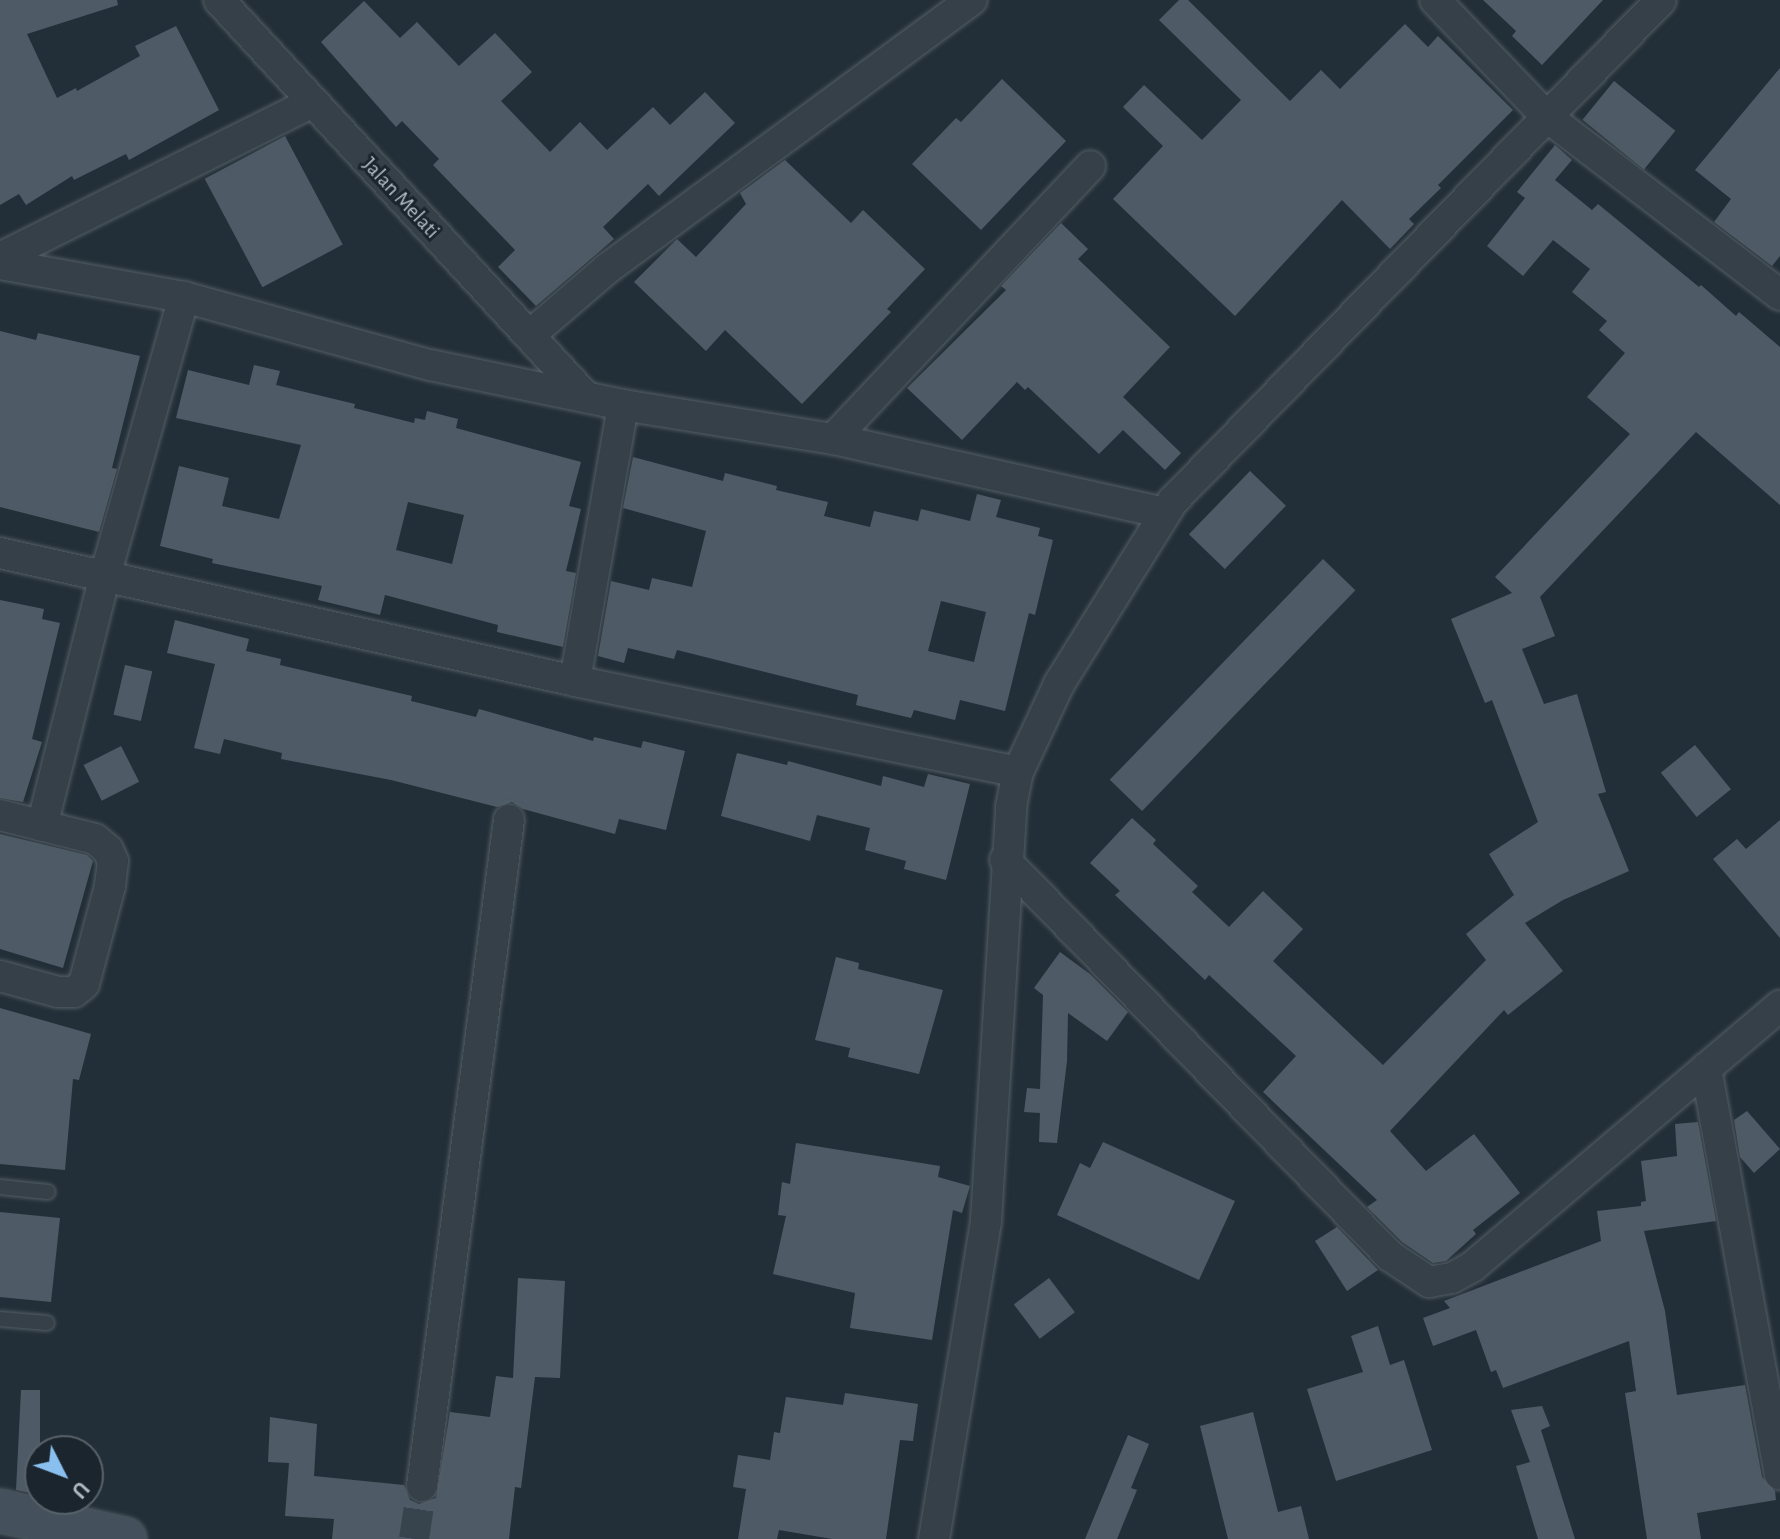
<!DOCTYPE html>
<html>
<head>
<meta charset="utf-8">
<style>
  body { margin:0 }
  #map { position:relative; width:1780px; height:1539px; overflow:hidden; background:#232f38; font-family:"Alegreya Sans",sans-serif }
  div>[style] { position:absolute }
  [style*='--x'] { left:calc(var(--x)*1px); top:calc(var(--y)*1px); width:calc(var(--w)*1px); rotate:calc(var(--a)*1deg) }
  .building>* { inset:0; background:#4e5b66; transform-origin:0 0 }
  .minor-tunnel>* { height:30px; margin-top:-15px; transform-origin:0; background:repeating-linear-gradient(90deg,#38444d 0 30px,transparent 0 45px) }
  .roads { filter:drop-shadow(0 0 2px #545e66) drop-shadow(0 0 2px #545e66) }
  .service>* { height:14px; margin:-7px; padding:0 7px; transform-origin:7px; border-radius:7px; background:#364048 }
  .minor>* { height:30px; margin:-15px; padding:0 15px; transform-origin:15px; border-radius:15px; background:#364048 }
  .secondary>* { height:42px; margin:-21px; padding:0 21px; transform-origin:21px; border-radius:21px; background:#44505b }
  span { translate:-50% -50%; white-space:nowrap; text-align:center; line-height:1.15; -webkit-text-stroke:6px #1b252d; paint-order:stroke }
  .street-label { font-size:22px; color:#b1bbc4 }
  .north { position:absolute; left:24px; top:1435px; width:80px; height:80px; box-sizing:border-box; background:#1b252d; border:2px solid #576169; border-radius:50%; rotate:132deg; font-size:22px; font-weight:700; line-height:32px; text-align:center; color:#b1bbc4 }
  .north::after { content:''; display:block; margin:auto; width:28px; height:36px; background:#8ac0f0; clip-path:polygon(50% 0,100% 100%,50% 72%,0 100%) }
</style>
</head>
<body>
<div id="map">
  <div class="building">
    <i style="clip-path:polygon(0 0,117px 0,118px 5px,27px 34px,57px 98px,76px 88px,77px 91px,140px 56px,135px 46px,176px 26px,219px 110px,129px 160px,126px 154px,74px 180px,72px 176px,26px 205px,19px 194px,0 205px)"></i>
    <i style="clip-path:polygon(1179px 0,1188px 0,1290px 101px,1321px 70px,1340px 89px,1405px 24px,1428px 47px,1438px 36px,1513px 110px,1438px 185px,1441px 188px,1409px 219px,1414px 224px,1390px 249px,1342px 200px,1235px 316px,1113px 199px,1163px 146px,1123px 107px,1144px 85px,1202px 140px,1241px 100px,1159px 20px)"></i>
    <i style="clip-path:polygon(1483px 0,1603px 0,1542px 65px,1512px 36px,1516px 31px)"></i>
    <i style="clip-path:polygon(364px 1px,400px 38px,417px 22px,459px 66px,495px 33px,532px 72px,501px 101px,550px 152px,580px 122px,607px 150px,653px 107px,670px 125px,705px 92px,735px 123px,659px 196px,648px 184px,603px 227px,614px 239px,536px 306px,498px 267px,515px 250px,433px 165px,439px 159px,402px 121px,396px 127px,321px 42px)"></i>
    <i style="clip-path:polygon(1780px 68px,1780px 256px,1772px 266px,1714px 222px,1731px 199px,1695px 170px)"></i>
    <i style="clip-path:polygon(1002px 79px,1066px 141px,981px 230px,912px 164px,956px 118px,961px 122px)"></i>
    <i style="left:1614px;top:81px;width:79px;height:50px;rotate:39deg"></i>
    <i style="left:285px;top:136px;width:123px;height:91px;rotate:62deg"></i>
    <i style="clip-path:polygon(1555px 145px,1572px 160px,1555px 180px,1592px 210px,1598px 204px,1699px 287px,1701px 285px,1736px 316px,1739px 312px,1780px 347px,1780px 505px,1696px 432px,1540px 597px,1555px 636px,1522px 649px,1544px 704px,1577px 694px,1606px 792px,1598px 794px,1629px 871px,1563px 900px,1525px 923px,1563px 971px,1508px 1015px,1504px 1010px,1390px 1131px,1426px 1171px,1474px 1134px,1520px 1193px,1473px 1230px,1476px 1234px,1446px 1261px,1433px 1263px,1402px 1242px,1367px 1207px,1377px 1200px,1263px 1092px,1296px 1056px,1209px 975px,1205px 980px,1115px 895px,1120px 891px,1090px 863px,1132px 818px,1156px 840px,1153px 844px,1198px 886px,1192px 892px,1229px 927px,1263px 891px,1303px 929px,1273px 961px,1383px 1065px,1486px 960px,1466px 934px,1514px 895px,1489px 854px,1538px 822px,1492px 700px,1485px 703px,1451px 619px,1512px 593px,1495px 577px,1630px 434px,1587px 397px,1625px 353px,1599px 330px,1607px 321px,1572px 292px,1590px 269px,1553px 240px,1523px 276px,1487px 246px,1525px 198px,1517px 192px)"></i>
    <i style="clip-path:polygon(785px 160px,851px 223px,863px 210px,925px 269px,887px 309px,891px 312px,802px 404px,725px 330px,706px 351px,634px 282px,677px 239px,696px 257px,746px 204px,740px 193px)"></i>
    <i style="clip-path:polygon(1061px 223px,1088px 249px,1078px 259px,1170px 347px,1123px 397px,1181px 453px,1165px 470px,1123px 430px,1099px 454px,1028px 387px,1025px 390px,1017px 382px,962px 440px,907px 388px,1006px 290px,1001px 286px)"></i>
    <i style="clip-path:polygon(0 331px,36px 340px,38px 333px,140px 356px,112px 468px,117px 469px,99px 532px,0 507px)"></i>
    <i style="clip-path:polygon(evenodd,254px 365px,280px 371px,276px 385px,355px 404px,354px 408px,414px 423px,415px 418px,425px 420px,427px 411px,458px 419px,456px 428px,581px 462px,569px 506px,581px 509px,566px 571px,576px 573px,563px 647px,497px 632px,498px 625px,385px 595px,380px 615px,318px 600px,322px 586px,212px 563px,213px 559px,160px 546px,179px 466px,229px 478px,222px 506px,279px 519px,301px 445px,176px 418px,188px 370px,249px 385px,254px 365px,408px 502px,464px 515px,452px 564px,396px 550px,408px 502px)"></i>
    <i style="clip-path:polygon(evenodd,633px 457px,723px 481px,725px 473px,777px 486px,776px 490px,828px 502px,824px 516px,870px 527px,874px 511px,918px 521px,921px 509px,970px 521px,977px 494px,1001px 500px,996px 517px,1040px 528px,1038px 536px,1053px 540px,1035px 615px,1029px 613px,1005px 711px,960px 700px,955px 720px,914px 710px,911px 718px,856px 705px,858px 695px,677px 650px,674px 659px,628px 648px,624px 663px,598px 656px,611px 581px,649px 590px,652px 578px,692px 587px,706px 531px,623px 508px,633px 457px,941px 601px,986px 612px,974px 662px,928px 651px,941px 601px)"></i>
    <i style="left:1250px;top:471px;width:50px;height:88px;rotate:44deg"></i>
    <i style="left:1323px;top:559px;width:45px;height:307px;rotate:44deg"></i>
    <i style="clip-path:polygon(0 600px,44px 609px,42px 619px,60px 623px,32px 739px,42px 742px,23px 802px,0 798px)"></i>
    <i style="clip-path:polygon(175px 620px,249px 639px,246px 651px,281px 659px,280px 665px,412px 696px,411px 701px,476px 717px,479px 709px,593px 741px,594px 737px,641px 748px,643px 741px,685px 751px,666px 830px,619px 819px,615px 834px,523px 809px,512px 802px,497px 807px,391px 780px,281px 759px,282px 753px,224px 739px,220px 754px,194px 748px,215px 664px,167px 653px)"></i>
    <i style="left:125px;top:665px;width:28px;height:51px;rotate:13deg"></i>
    <i style="left:1695px;top:745px;width:57px;height:44px;rotate:51deg"></i>
    <i style="left:121px;top:746px;width:40px;height:42px;rotate:63deg"></i>
    <i style="clip-path:polygon(737px 753px,787px 765px,788px 761px,881px 786px,883px 776px,924px 787px,928px 774px,970px 784px,946px 880px,904px 869px,906px 861px,865px 850px,870px 828px,817px 815px,810px 841px,721px 816px)"></i>
    <i style="clip-path:polygon(1780px 820px,1780px 938px,1713px 859px,1737px 839px,1746px 849px)"></i>
    <i style="clip-path:polygon(0 834px,87px 855px,93px 861px,63px 968px,0 949px)"></i>
    <i style="clip-path:polygon(1060px 952px,1090px 974px,1128px 1012px,1107px 1041px,1068px 1013px,1067px 1061px,1057px 1143px,1039px 1142px,1040px 1113px,1024px 1112px,1027px 1088px,1040px 1089px,1043px 995px,1034px 988px)"></i>
    <i style="clip-path:polygon(836px 957px,859px 963px,858px 969px,943px 990px,919px 1074px,848px 1057px,850px 1048px,815px 1040px)"></i>
    <i style="clip-path:polygon(0 1008px,91px 1034px,79px 1080px,73px 1079px,65px 1170px,0 1164px)"></i>
    <i style="clip-path:polygon(1747px 1111px,1780px 1149px,1754px 1173px,1740px 1157px,1734px 1120px)"></i>
    <i style="clip-path:polygon(1698px 1122px,1716px 1221px,1644px 1231px,1665px 1311px,1677px 1395px,1745px 1385px,1762px 1477px,1775px 1491px,1776px 1500px,1697px 1513px,1701px 1539px,1647px 1539px,1625px 1393px,1636px 1391px,1629px 1341px,1503px 1388px,1496px 1370px,1491px 1372px,1476px 1330px,1433px 1346px,1423px 1318px,1450px 1308px,1444px 1301px,1601px 1241px,1597px 1211px,1641px 1206px,1641px 1202px,1646px 1201px,1641px 1161px,1677px 1156px,1675px 1124px)"></i>
    <i style="clip-path:polygon(1103px 1142px,1235px 1201px,1199px 1280px,1057px 1215px,1080px 1163px,1090px 1168px)"></i>
    <i style="clip-path:polygon(796px 1143px,940px 1166px,938px 1177px,970px 1186px,962px 1213px,953px 1210px,932px 1340px,850px 1328px,855px 1293px,773px 1274px,786px 1216px,778px 1215px,782px 1182px,790px 1184px)"></i>
    <i style="clip-path:polygon(0 1212px,60px 1218px,51px 1302px,0 1297px)"></i>
    <i style="clip-path:polygon(1337px 1227px,1378px 1270px,1347px 1291px,1315px 1241px)"></i>
    <i style="clip-path:polygon(518px 1278px,565px 1281px,560px 1378px,535px 1377px,521px 1488px,515px 1487px,509px 1539px,332px 1539px,334px 1519px,285px 1516px,289px 1463px,268px 1462px,270px 1417px,317px 1424px,314px 1476px,404px 1485px,410px 1500px,419px 1504px,436px 1498px,450px 1412px,490px 1417px,496px 1376px,513px 1378px)"></i>
    <i style="left:1049px;top:1278px;width:43px;height:44px;rotate:53deg"></i>
    <i style="clip-path:polygon(1378px 1326px,1390px 1365px,1404px 1360px,1432px 1450px,1336px 1481px,1307px 1389px,1363px 1372px,1351px 1336px)"></i>
    <i style="clip-path:polygon(21px 1390px,40px 1390px,40px 1495px,16px 1490px)"></i>
    <i style="clip-path:polygon(845px 1393px,918px 1404px,913px 1441px,900px 1440px,886px 1539px,832px 1539px,779px 1530px,777px 1539px,738px 1539px,746px 1489px,733px 1487px,738px 1455px,770px 1460px,774px 1432px,780px 1433px,786px 1397px,843px 1405px)"></i>
    <i style="clip-path:polygon(1542px 1406px,1550px 1426px,1541px 1430px,1575px 1539px,1538px 1539px,1516px 1466px,1530px 1462px,1511px 1410px)"></i>
    <i style="clip-path:polygon(1253px 1412px,1278px 1512px,1301px 1506px,1309px 1539px,1228px 1539px,1200px 1426px)"></i>
    <i style="clip-path:polygon(1128px 1435px,1149px 1444px,1131px 1488px,1137px 1490px,1117px 1539px,1085px 1539px)"></i>
  </div>
  <div class="minor-tunnel">
    <i style="--x:414;--y:1539;--w:54;--a:-81.4"></i>
  </div>
  <div class="roads">
    <div class="service">
      <i style="--x:0;--y:1187;--w:48;--a:5.9"></i>
      <i style="--x:0;--y:1319;--w:47;--a:4.9"></i>
    </div>
    <div class="minor">
      <i style="--x:219;--y:0;--w:538;--a:47.26"></i>
      <i style="--x:1435;--y:0;--w:161;--a:46.3"></i>
      <i style="--x:1546;--y:116;--w:295;--a:37.4"></i>
      <i style="--x:0;--y:258;--w:347;--a:-26.5"></i>
      <i style="--x:0;--y:264;--w:187;--a:10.2"></i>
      <i style="--x:184;--y:297;--w:255;--a:15.5"></i>
      <i style="--x:430;--y:365;--w:197;--a:11.7"></i>
      <i style="--x:623;--y:405;--w:213;--a:9.2"></i>
      <i style="--x:833;--y:439;--w:338;--a:12.6"></i>
      <i style="--x:530;--y:335;--w:103;--a:-40.7"></i>
      <i style="--x:608;--y:268;--w:452;--a:-36.4"></i>
      <i style="--x:833;--y:439;--w:375;--a:-46.7"></i>
      <i style="--x:0;--y:553;--w:589;--a:12.55"></i>
      <i style="--x:575;--y:681;--w:452;--a:11.6"></i>
      <i style="--x:575;--y:681;--w:280;--a:-80.1"></i>
      <i style="--x:0;--y:815;--w:98;--a:14.2"></i>
      <i style="--x:95;--y:839;--w:17;--a:40"></i>
      <i style="--x:108;--y:850;--w:12;--a:66"></i>
      <i style="--x:113;--y:861;--w:25;--a:97"></i>
      <i style="--x:110;--y:886;--w:101;--a:104.9"></i>
      <i style="--x:84;--y:984;--w:13;--a:141"></i>
      <i style="--x:74;--y:992;--w:16;--a:180"></i>
      <i style="--x:58;--y:992;--w:60;--a:-164.6"></i>
      <i style="--x:42;--y:826;--w:258;--a:-75.9"></i>
      <i style="--x:105;--y:576;--w:290;--a:-74.2"></i>
      <i style="--x:1005;--y:860;--w:552;--a:45.81"></i>
      <i style="--x:1390;--y:1256;--w:47;--a:33.7"></i>
      <i style="--x:1429;--y:1282;--w:23;--a:-10"></i>
      <i style="--x:1452;--y:1278;--w:23;--a:-29"></i>
      <i style="--x:1472;--y:1267;--w:404;--a:-40.3"></i>
      <i style="--x:1706;--y:1068;--w:413;--a:79.7"></i>
      <i style="--x:422;--y:1486;--w:672;--a:-82.56"></i>
      <i style="--x:934;--y:1539;--w:322;--a:-80.7"></i>
      <i style="--x:986;--y:1221;--w:415;--a:-86.5"></i>
      <i style="--x:1011;--y:807;--w:36;--a:-79"></i>
      <i style="--x:1018;--y:772;--w:97;--a:-65"></i>
      <i style="--x:1059;--y:684;--w:216;--a:-58.1"></i>
      <i style="--x:1173;--y:501;--w:699;--a:-45.75"></i>
    </div>
    <div class="secondary">
      <i style="--x:0;--y:1511;--w:128;--a:12.6"></i>
    </div>
  </div>
  <div class="street-label">
    <span style="left:401px;top:198px;rotate:47deg">Jalan Melati</span>
  </div>
  <div class="north">U</div>
</div>
</body>
</html>
